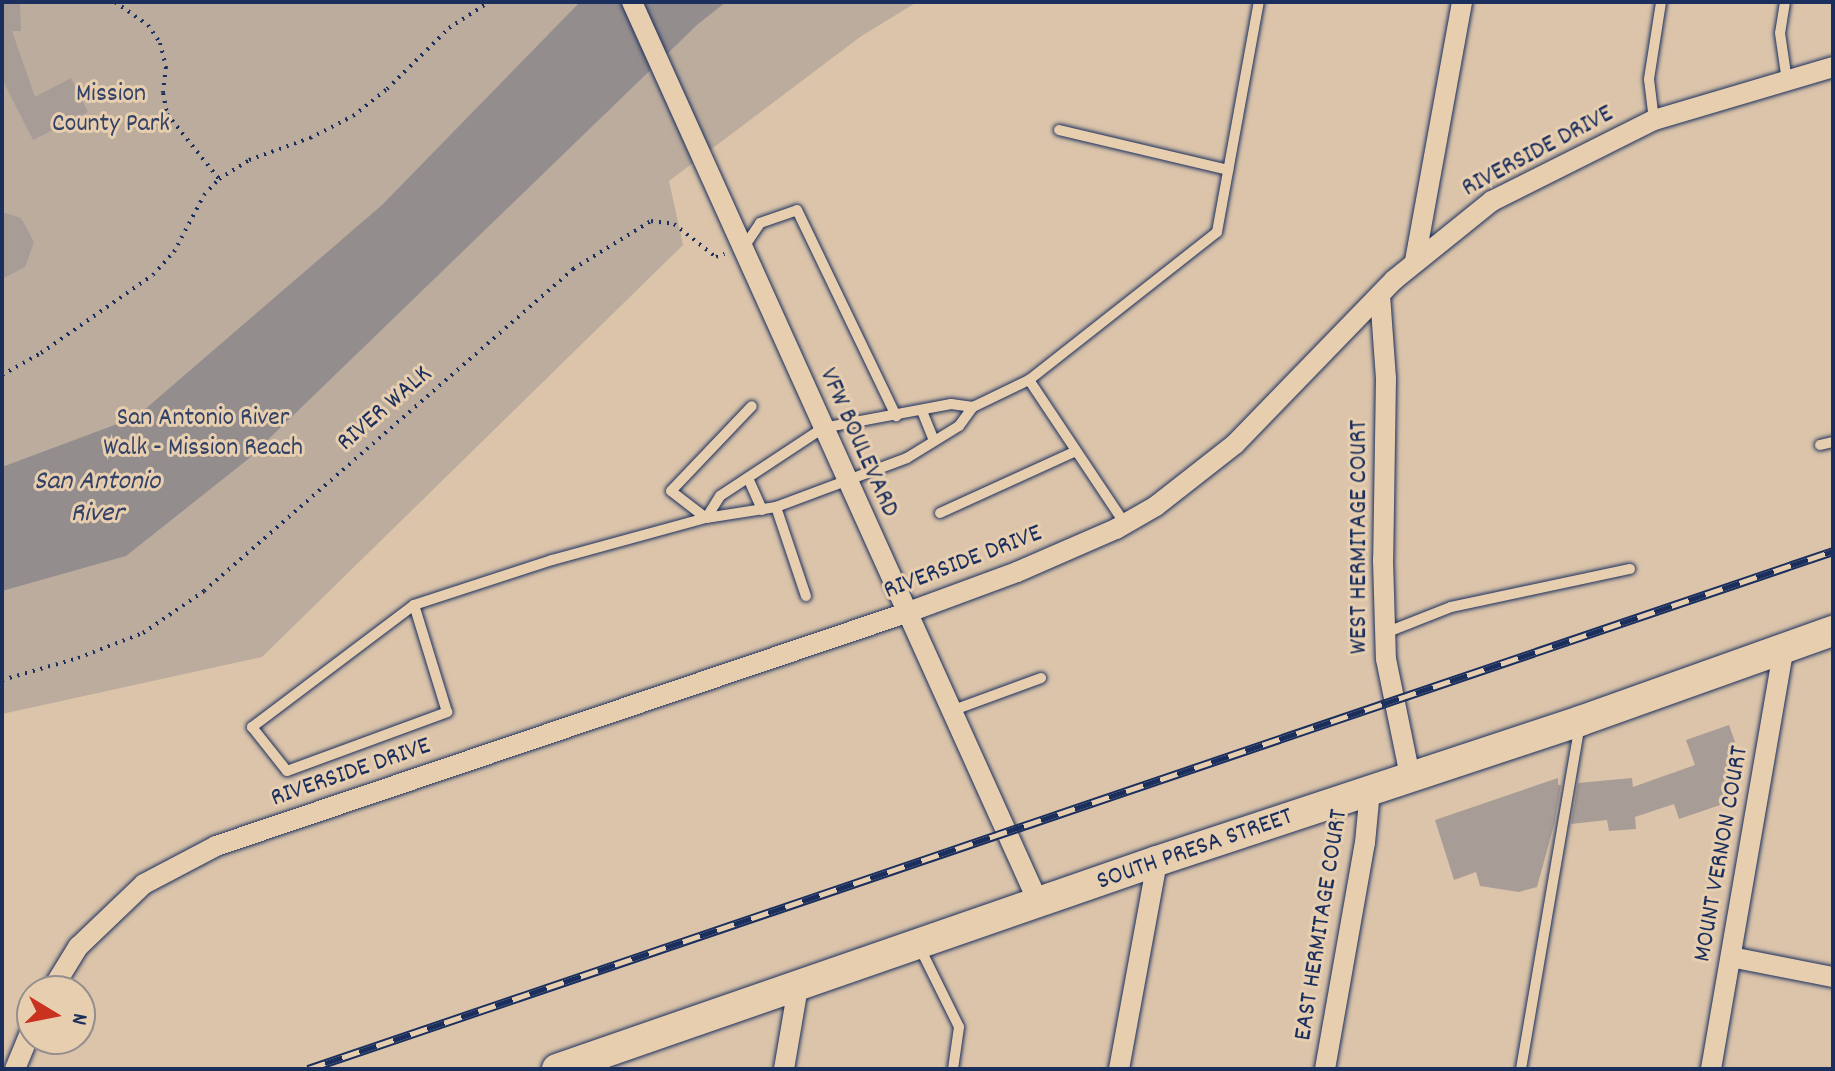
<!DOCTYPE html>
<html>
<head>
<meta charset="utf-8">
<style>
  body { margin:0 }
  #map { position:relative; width:1835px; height:1071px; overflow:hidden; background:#dbc4aa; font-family:Dekko,sans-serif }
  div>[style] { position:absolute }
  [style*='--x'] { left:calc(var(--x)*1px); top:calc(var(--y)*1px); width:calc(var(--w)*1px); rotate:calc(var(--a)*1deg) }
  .green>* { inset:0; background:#bbac9d }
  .water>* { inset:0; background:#948d8e }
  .building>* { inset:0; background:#a89c96 }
  .path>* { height:4px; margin-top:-2px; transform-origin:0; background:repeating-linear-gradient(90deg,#1b2f5e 0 2px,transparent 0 8px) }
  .roads { filter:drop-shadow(0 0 2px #1b2f5e) drop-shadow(0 0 2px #1b2f5e) }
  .lane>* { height:10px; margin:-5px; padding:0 5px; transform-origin:5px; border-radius:5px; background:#e7ceaf }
  .street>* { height:20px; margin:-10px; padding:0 10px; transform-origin:10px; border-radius:10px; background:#e7ceaf }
  .secondary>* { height:30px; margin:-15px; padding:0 15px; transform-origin:15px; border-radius:15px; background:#e7ceaf }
  .rail>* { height:9px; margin-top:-4.5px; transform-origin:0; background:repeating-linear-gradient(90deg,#e7ceaf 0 18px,#1b2f5e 0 36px); box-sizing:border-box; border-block:2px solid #1b2f5e }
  span { translate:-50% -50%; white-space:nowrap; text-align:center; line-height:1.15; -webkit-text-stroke:6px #e7ceaf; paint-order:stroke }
  .park-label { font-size:26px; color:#334267 }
  .street-label { font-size:26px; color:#1b2f5e }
  .water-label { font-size:28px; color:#334268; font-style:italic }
  .frame { position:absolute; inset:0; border:4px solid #1b2f5e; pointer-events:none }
  .north { position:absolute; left:16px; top:975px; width:80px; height:80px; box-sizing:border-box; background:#e7ceaf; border:2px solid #958e8f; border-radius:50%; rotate:100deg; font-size:22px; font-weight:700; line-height:32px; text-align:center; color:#1b2f5e }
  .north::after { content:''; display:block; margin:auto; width:28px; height:36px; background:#c8321e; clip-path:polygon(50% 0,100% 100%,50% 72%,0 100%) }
</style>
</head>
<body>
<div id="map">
  <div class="green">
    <i style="clip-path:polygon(2px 2px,917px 2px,860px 37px,669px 181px,683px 245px,262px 657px,2px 714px)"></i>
  </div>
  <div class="water">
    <i style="clip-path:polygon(580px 2px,726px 2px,698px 24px,247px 460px,126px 556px,2px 591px,2px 467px,136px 417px,382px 205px)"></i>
  </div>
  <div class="building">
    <i style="clip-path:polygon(2px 2px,20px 2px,21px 31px,12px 31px,35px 97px,71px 78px,88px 112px,33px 140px,2px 79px)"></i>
    <i style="clip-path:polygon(2px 212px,21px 218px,34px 242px,25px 267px,2px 279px)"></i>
    <i style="clip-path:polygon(1729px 725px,1735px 742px,1723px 804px,1679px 819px,1674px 804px,1635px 817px,1636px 829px,1609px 831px,1607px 820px,1571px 824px,1578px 783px,1632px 778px,1633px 787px,1695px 765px,1686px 740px)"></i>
    <i style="clip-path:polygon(1558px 778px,1558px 785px,1561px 785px,1554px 825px,1537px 887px,1519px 892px,1480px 886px,1476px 872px,1454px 880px,1435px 820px)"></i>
  </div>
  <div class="path">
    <i style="--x:115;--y:2;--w:40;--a:34.9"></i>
    <i style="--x:148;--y:25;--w:22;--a:56"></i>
    <i style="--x:160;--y:43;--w:25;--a:76"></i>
    <i style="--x:166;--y:67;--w:26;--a:97"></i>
    <i style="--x:163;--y:93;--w:21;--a:79"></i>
    <i style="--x:167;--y:114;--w:83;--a:51.3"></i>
    <i style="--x:2;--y:375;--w:45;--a:-29.4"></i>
    <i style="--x:41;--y:353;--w:136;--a:-34.9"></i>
    <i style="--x:153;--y:275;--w:31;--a:-48"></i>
    <i style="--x:174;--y:252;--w:64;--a:-62.2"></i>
    <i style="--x:204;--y:195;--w:22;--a:-47"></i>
    <i style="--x:219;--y:179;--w:36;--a:-32"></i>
    <i style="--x:249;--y:160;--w:65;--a:-19.8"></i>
    <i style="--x:310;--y:138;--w:48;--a:-27.1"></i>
    <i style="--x:353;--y:116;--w:43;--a:-38.5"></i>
    <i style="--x:387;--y:89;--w:87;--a:-44.5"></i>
    <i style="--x:449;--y:28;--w:48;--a:-33"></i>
    <i style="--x:2;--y:680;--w:79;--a:-16.1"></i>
    <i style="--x:78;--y:658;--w:70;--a:-21"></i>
    <i style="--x:143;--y:633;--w:74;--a:-34.5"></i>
    <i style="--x:204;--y:591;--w:490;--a:-41.1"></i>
    <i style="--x:573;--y:269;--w:92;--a:-31.6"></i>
    <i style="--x:651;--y:221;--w:23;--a:7"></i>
    <i style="--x:674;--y:224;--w:53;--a:38.2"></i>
    <i style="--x:716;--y:257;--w:9;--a:-21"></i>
  </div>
  <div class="roads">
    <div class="lane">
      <i style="--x:1785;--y:2;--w:31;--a:99"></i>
      <i style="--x:1780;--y:33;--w:49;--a:81.7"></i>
      <i style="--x:1654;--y:120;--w:41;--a:-97"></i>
      <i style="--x:1649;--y:79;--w:78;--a:-81.1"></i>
      <i style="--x:1059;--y:130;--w:174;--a:13.3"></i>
      <i style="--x:744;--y:247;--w:29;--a:-56"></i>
      <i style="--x:760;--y:223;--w:39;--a:-19"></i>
      <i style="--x:797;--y:210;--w:229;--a:64.3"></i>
      <i style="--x:1029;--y:380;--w:173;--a:56.3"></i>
      <i style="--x:973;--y:407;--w:22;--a:-172"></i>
      <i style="--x:951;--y:404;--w:130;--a:169.4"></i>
      <i style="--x:823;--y:428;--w:123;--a:146.6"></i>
      <i style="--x:720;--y:496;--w:26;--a:122"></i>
      <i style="--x:706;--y:518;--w:71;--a:-8.9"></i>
      <i style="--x:776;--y:507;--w:140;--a:-20.5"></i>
      <i style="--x:907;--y:458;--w:61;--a:-31.6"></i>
      <i style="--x:959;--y:426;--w:24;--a:-54"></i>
      <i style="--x:973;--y:407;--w:62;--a:-25.7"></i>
      <i style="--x:1029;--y:380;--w:239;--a:-38.2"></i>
      <i style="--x:1217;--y:232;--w:234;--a:-79.7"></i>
      <i style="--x:922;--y:411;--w:32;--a:68"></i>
      <i style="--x:1820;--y:445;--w:13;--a:-13"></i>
      <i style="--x:748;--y:478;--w:35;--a:66"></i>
      <i style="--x:776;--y:507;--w:94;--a:71.4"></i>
      <i style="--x:940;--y:513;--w:149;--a:-24.5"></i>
      <i style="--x:706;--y:518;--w:44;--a:-142.4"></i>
      <i style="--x:671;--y:491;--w:117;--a:-46.4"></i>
      <i style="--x:414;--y:605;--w:203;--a:143"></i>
      <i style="--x:252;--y:727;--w:56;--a:51.5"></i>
      <i style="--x:287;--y:771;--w:171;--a:-20.2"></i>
      <i style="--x:447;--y:712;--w:112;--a:-107.1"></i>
      <i style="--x:414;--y:605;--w:145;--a:-18.1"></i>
      <i style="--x:552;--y:560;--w:160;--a:-15.3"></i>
      <i style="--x:1385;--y:633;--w:71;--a:-21.5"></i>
      <i style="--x:1451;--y:607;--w:183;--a:-12"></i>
      <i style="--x:951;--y:711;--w:96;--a:-20.1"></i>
      <i style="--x:920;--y:948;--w:88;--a:63.7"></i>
      <i style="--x:959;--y:1027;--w:42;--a:98.1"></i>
      <i style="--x:1521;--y:1069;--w:346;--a:-80.3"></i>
    </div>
    <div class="street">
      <i style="--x:632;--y:2;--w:990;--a:65.71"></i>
      <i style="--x:1415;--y:261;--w:263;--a:-79.7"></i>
      <i style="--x:1380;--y:295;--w:83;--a:85.9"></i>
      <i style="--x:1386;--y:378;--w:182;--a:90.9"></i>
      <i style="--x:1383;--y:560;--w:99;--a:88.3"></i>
      <i style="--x:1386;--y:659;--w:119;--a:78.4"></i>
      <i style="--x:1731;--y:957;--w:104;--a:11.1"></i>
      <i style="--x:51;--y:991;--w:52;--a:-58.5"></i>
      <i style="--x:78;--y:947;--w:91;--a:-43.7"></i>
      <i style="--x:144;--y:884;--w:81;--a:-27.8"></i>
      <i style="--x:216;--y:846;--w:728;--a:-18.66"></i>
      <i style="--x:906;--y:613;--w:118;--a:-20.3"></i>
      <i style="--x:1017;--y:572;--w:108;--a:-23.5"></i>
      <i style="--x:1116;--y:529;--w:46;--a:-29.9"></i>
      <i style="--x:1156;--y:506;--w:100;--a:-38.1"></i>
      <i style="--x:1235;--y:444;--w:228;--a:-45.9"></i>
      <i style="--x:1394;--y:280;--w:126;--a:-38.9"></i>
      <i style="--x:1492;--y:201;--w:181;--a:-26.6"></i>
      <i style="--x:1654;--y:120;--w:187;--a:-16.5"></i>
      <i style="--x:15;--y:1069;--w:44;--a:-67.5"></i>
      <i style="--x:784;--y:1069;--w:83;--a:-80.3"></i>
      <i style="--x:1119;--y:1069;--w:211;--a:-79.6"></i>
      <i style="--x:1325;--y:1069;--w:230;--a:-80"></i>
      <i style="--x:1365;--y:843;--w:53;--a:-84.6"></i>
      <i style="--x:1711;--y:1069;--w:427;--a:-80.2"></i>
    </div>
    <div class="secondary">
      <i style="--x:557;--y:1069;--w:635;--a:-19.12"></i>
      <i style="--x:1157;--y:861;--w:446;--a:-18.3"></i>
      <i style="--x:1580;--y:721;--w:269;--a:-19.6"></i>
    </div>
  </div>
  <div class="rail">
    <i style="--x:308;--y:1069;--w:1611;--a:-18.76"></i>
  </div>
  <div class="park-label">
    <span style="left:111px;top:110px">Mission<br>County Park</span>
    <span style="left:203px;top:434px">San Antonio River<br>Walk - Mission Reach</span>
  </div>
  <div class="street-label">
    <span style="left:1538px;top:152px;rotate:-28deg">RIVERSIDE DRIVE</span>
    <span style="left:385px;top:409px;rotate:-41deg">RIVER WALK</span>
    <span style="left:858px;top:443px;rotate:66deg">VFW BOULEVARD</span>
    <span style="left:1360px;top:537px;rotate:-90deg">WEST HERMITAGE COURT</span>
    <span style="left:963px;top:563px;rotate:-21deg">RIVERSIDE DRIVE</span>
    <span style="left:351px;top:773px;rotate:-19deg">RIVERSIDE DRIVE</span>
    <span style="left:1195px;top:850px;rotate:-19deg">SOUTH PRESA STREET</span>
    <span style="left:1722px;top:854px;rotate:-80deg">MOUNT VERNON COURT</span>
    <span style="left:1322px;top:925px;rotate:-81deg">EAST HERMITAGE COURT</span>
  </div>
  <div class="water-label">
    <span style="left:97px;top:499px">San Antonio<br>River</span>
  </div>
  <div class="frame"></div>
  <div class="north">N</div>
</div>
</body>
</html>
